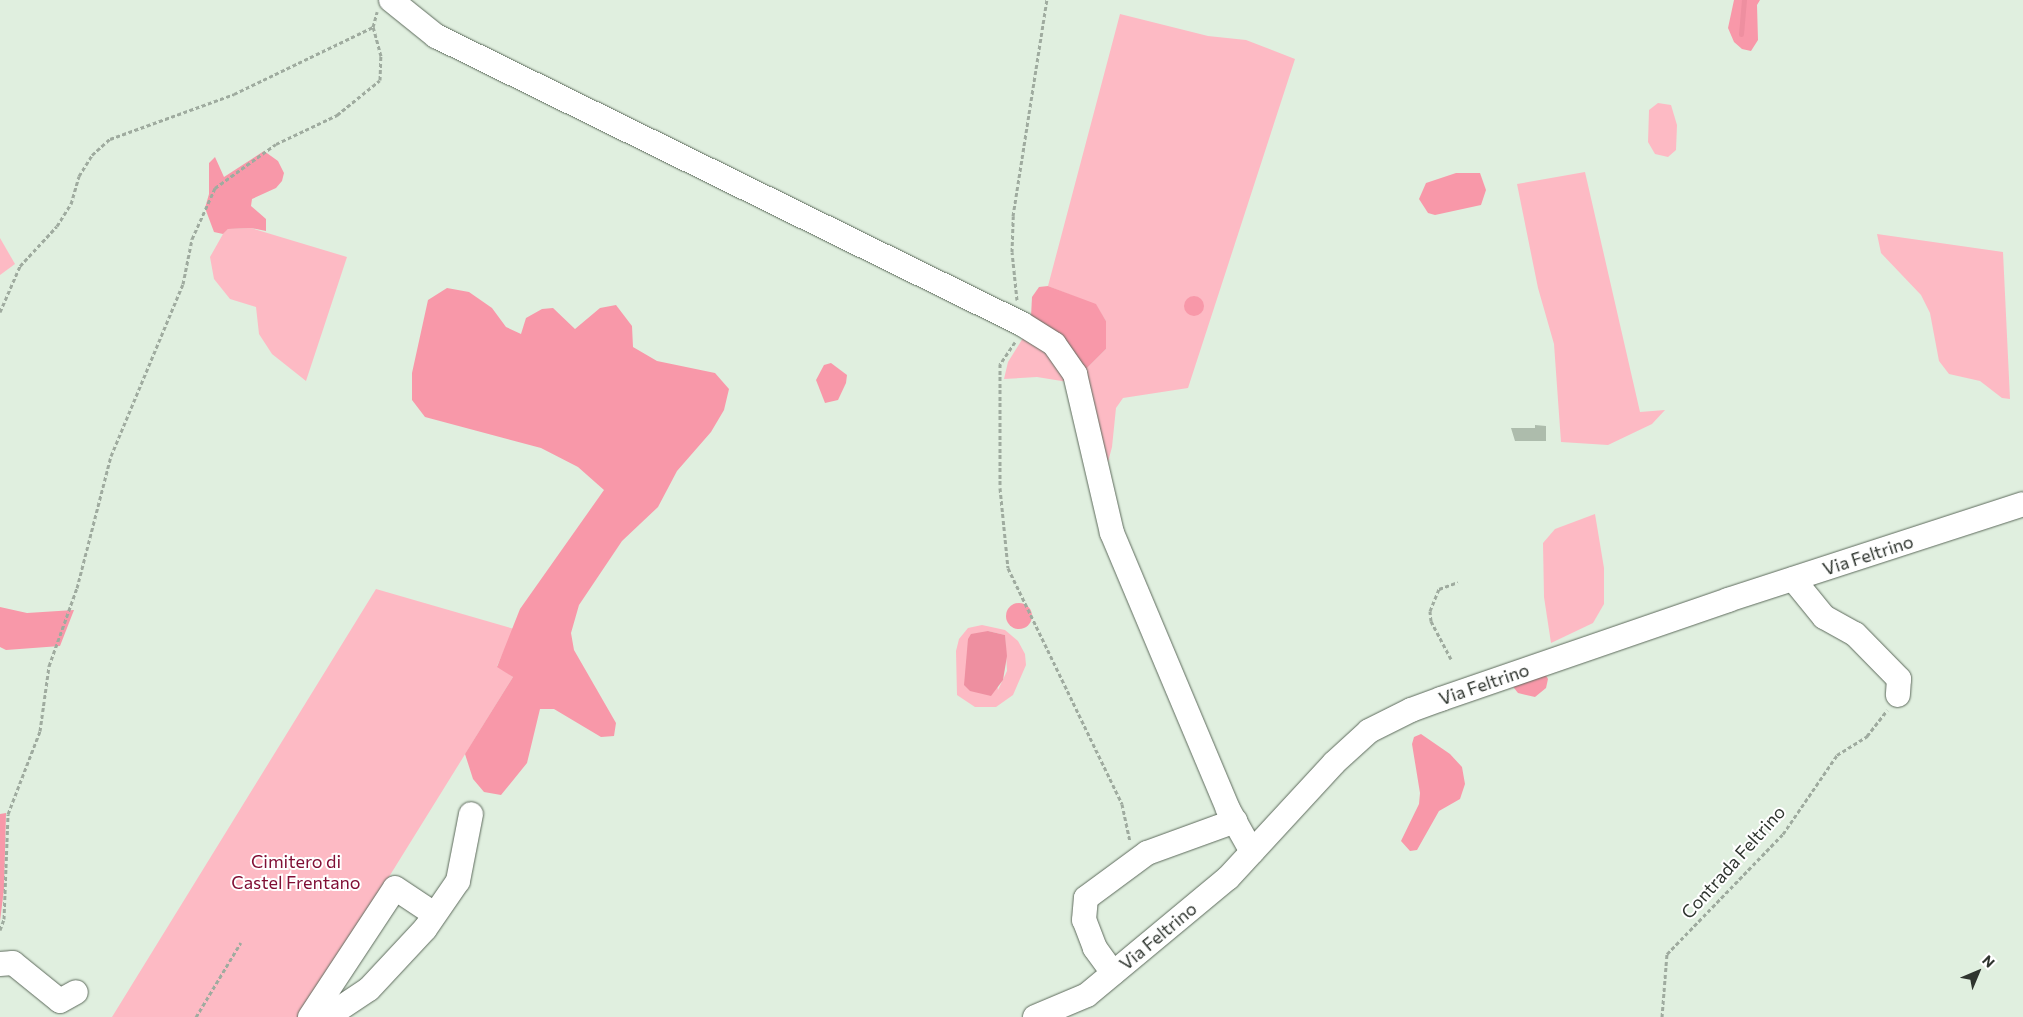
<!DOCTYPE html>
<html>
<head>
<meta charset="utf-8">
<style>
  body { margin:0 }
  #map { position:relative; width:2023px; height:1017px; overflow:hidden; background:#e0efdf; font-family:Commissioner,sans-serif }
  div>[style] { position:absolute }
  [style*='--x'] { left:calc(var(--x)*1px); top:calc(var(--y)*1px); width:calc(var(--w)*1px); rotate:calc(var(--a)*1deg) }
  .green>* { inset:0; background:#fdbac4 }
  .forest>* { inset:0; background:#f898a9 }
  .round { border-radius:50% }
  .water>* { inset:0; background:#ee8fa0 }
  .stream>* { height:5px; margin:-2.5px; padding:0 2.5px; transform-origin:2.5px; border-radius:2.5px; background:#ee8fa0 }
  .building>* { inset:0; background:#adbcac }
  .path>* { height:3px; margin-top:-1.5px; transform-origin:0; background:repeating-linear-gradient(90deg,#9fab9f 0 4px,transparent 0 6.5px) }
  .roads { filter:drop-shadow(0 0 1px #5d6a5c) drop-shadow(0 0 1px #5d6a5c) }
  .minor>* { height:24px; margin:-12px; padding:0 12px; transform-origin:12px; border-radius:12px; background:#fff }
  span { translate:-50% -50%; white-space:nowrap; text-align:center; line-height:1.15; -webkit-text-stroke:4px #fff; paint-order:stroke }
  .street-label { font-size:18px; color:#2f352f }
  .park-label { font-size:18px; color:#800f35 }
  .north { position:absolute; left:1953px; top:947px; width:50px; height:50px; -webkit-text-stroke:4px #fff; paint-order:stroke; rotate:45deg; font-size:14px; font-weight:700; line-height:20px; text-align:center; color:#2f352f }
  .north::after { content:''; display:block; margin:auto; width:18px; height:22px; background:#2f352f; clip-path:polygon(50% 0,100% 100%,50% 72%,0 100%) }
</style>
</head>
<body>
<div id="map">
  <div class="green">
    <i style="clip-path:polygon(1120px 14px,1208px 36px,1246px 40px,1295px 59px,1188px 388px,1123px 398px,1116px 408px,1112px 447px,1103px 481px,1084px 371px,1106px 349px,1106px 321px,1096px 305px,1048px 286px)"></i>
    <i style="clip-path:polygon(1658px 103px,1671px 105px,1677px 125px,1676px 150px,1668px 157px,1655px 154px,1648px 142px,1649px 110px)"></i>
    <i style="clip-path:polygon(1585px 172px,1640px 412px,1665px 410px,1652px 424px,1608px 445px,1561px 442px,1554px 344px,1538px 288px,1517px 184px)"></i>
    <i style="clip-path:polygon(251px 228px,347px 257px,306px 381px,272px 354px,259px 334px,256px 307px,230px 299px,214px 279px,210px 257px,223px 234px,228px 229px)"></i>
    <i style="clip-path:polygon(1877px 234px,2003px 252px,2010px 399px,2002px 398px,1980px 381px,1949px 374px,1939px 361px,1930px 313px,1921px 295px,1881px 253px)"></i>
    <i style="clip-path:polygon(0 238px,15px 264px,0 275px)"></i>
    <i style="clip-path:polygon(1028px 330px,1074px 383px,1037px 377px,1004px 379px,1008px 362px)"></i>
    <i style="clip-path:polygon(1595px 514px,1604px 568px,1604px 604px,1593px 623px,1551px 643px,1544px 597px,1543px 543px,1555px 529px)"></i>
    <i style="clip-path:polygon(376px 589px,514px 629px,497px 666px,513px 677px,302px 1017px,112px 1017px)"></i>
    <i style="clip-path:polygon(evenodd,982px 625px,1005px 630px,1018px 641px,1025px 654px,1026px 665px,1013px 695px,996px 707px,975px 707px,957px 695px,956px 651px,959px 639px,968px 628px,982px 625px,988px 631px,1005px 635px,1007px 671px,998px 690px,988px 631px)"></i>
  </div>
  <div class="forest">
    <i style="clip-path:polygon(1734px 0,1760px 0,1757px 5px,1758px 40px,1751px 51px,1742px 49px,1734px 42px,1728px 28px)"></i>
    <i style="clip-path:polygon(264px 151px,278px 161px,284px 173px,282px 181px,276px 188px,252px 199px,251px 206px,266px 219px,266px 231px,251px 228px,228px 229px,223px 234px,214px 232px,205px 208px,209px 194px,209px 163px,215px 157px,224px 177px)"></i>
    <i style="clip-path:polygon(1456px 173px,1480px 173px,1486px 190px,1481px 205px,1435px 215px,1428px 213px,1419px 199px,1426px 183px)"></i>
    <i style="clip-path:polygon(1048px 286px,1096px 304px,1106px 321px,1106px 349px,1084px 371px,1031px 317px,1032px 297px,1039px 287px)"></i>
    <i style="clip-path:polygon(447px 288px,469px 292px,492px 308px,506px 327px,521px 334px,526px 318px,542px 309px,553px 308px,575px 329px,600px 308px,616px 305px,632px 326px,633px 347px,657px 361px,715px 373px,729px 389px,724px 410px,711px 432px,677px 471px,658px 507px,622px 541px,579px 605px,571px 633px,574px 650px,616px 723px,614px 736px,601px 737px,554px 709px,540px 709px,527px 763px,501px 795px,484px 792px,473px 779px,465px 754px,513px 677px,497px 667px,520px 609px,604px 490px,578px 467px,541px 448px,425px 417px,412px 400px,412px 373px,428px 300px)"></i>
    <i class="round" style="left:1184px;top:296px;width:20px;height:20px"></i>
    <i style="clip-path:polygon(831px 363px,847px 375px,846px 383px,838px 400px,825px 403px,816px 380px,824px 365px)"></i>
    <i class="round" style="left:1006px;top:603px;width:26px;height:26px"></i>
    <i style="clip-path:polygon(0 607px,27px 613px,74px 610px,60px 646px,6px 650px,0 647px)"></i>
    <i style="clip-path:polygon(1543px 670px,1548px 679px,1546px 688px,1535px 697px,1518px 693px,1510px 683px)"></i>
    <i style="clip-path:polygon(1421px 734px,1450px 754px,1462px 767px,1465px 784px,1460px 799px,1439px 811px,1417px 850px,1410px 851px,1401px 841px,1419px 804px,1420px 793px,1412px 744px,1414px 737px)"></i>
    <i style="clip-path:polygon(6px 813px,4px 889px,0 921px,0 814px)"></i>
  </div>
  <div class="water">
    <i style="clip-path:polygon(988px 631px,1005px 635px,1007px 656px,1003px 680px,991px 696px,970px 691px,964px 685px,968px 639px,971px 634px)"></i>
  </div>
  <div class="stream">
    <i style="--x:1741;--y:34;--w:34;--a:-85"></i>
  </div>
  <div class="building">
    <i style="clip-path:polygon(1535px 425px,1546px 426px,1546px 441px,1515px 441px,1511px 428px,1535px 428px)"></i>
  </div>
  <div class="path">
    <i style="--x:1017;--y:300;--w:48;--a:-95.9"></i>
    <i style="--x:1012;--y:252;--w:36;--a:-88"></i>
    <i style="--x:1013;--y:216;--w:219;--a:-81.1"></i>
    <i style="--x:0;--y:312;--w:50;--a:-66.5"></i>
    <i style="--x:20;--y:266;--w:54;--a:-47.2"></i>
    <i style="--x:57;--y:226;--w:26;--a:-58"></i>
    <i style="--x:71;--y:204;--w:29;--a:-74"></i>
    <i style="--x:79;--y:176;--w:25;--a:-58"></i>
    <i style="--x:92;--y:155;--w:24;--a:-42"></i>
    <i style="--x:110;--y:139;--w:132;--a:-19.9"></i>
    <i style="--x:234;--y:94;--w:154;--a:-25.7"></i>
    <i style="--x:1015;--y:342;--w:27;--a:124"></i>
    <i style="--x:1000;--y:364;--w:124;--a:90"></i>
    <i style="--x:1000;--y:488;--w:80;--a:84.3"></i>
    <i style="--x:1008;--y:568;--w:262;--a:64.2"></i>
    <i style="--x:1122;--y:804;--w:38;--a:78"></i>
    <i style="--x:1451;--y:659;--w:43;--a:-117.8"></i>
    <i style="--x:1431;--y:621;--w:10;--a:-96"></i>
    <i style="--x:1430;--y:611;--w:24;--a:-68"></i>
    <i style="--x:1439;--y:589;--w:20;--a:-20"></i>
    <i style="--x:0;--y:930;--w:12;--a:-70"></i>
    <i style="--x:4;--y:919;--w:105;--a:-87.8"></i>
    <i style="--x:8;--y:814;--w:89;--a:-68.9"></i>
    <i style="--x:40;--y:731;--w:66;--a:-82.1"></i>
    <i style="--x:49;--y:666;--w:83;--a:-70.3"></i>
    <i style="--x:77;--y:588;--w:136;--a:-75.6"></i>
    <i style="--x:111;--y:456;--w:186;--a:-67.3"></i>
    <i style="--x:183;--y:284;--w:46;--a:-78.7"></i>
    <i style="--x:192;--y:239;--w:56;--a:-65.7"></i>
    <i style="--x:215;--y:188;--w:75;--a:-35.8"></i>
    <i style="--x:276;--y:144;--w:68;--a:-25.4"></i>
    <i style="--x:337;--y:115;--w:55;--a:-39.1"></i>
    <i style="--x:380;--y:80;--w:24;--a:-88"></i>
    <i style="--x:381;--y:56;--w:30;--a:-105"></i>
    <i style="--x:373;--y:27;--w:16;--a:-75"></i>
    <i style="--x:196;--y:1017;--w:87;--a:-59"></i>
    <i style="--x:1662;--y:1017;--w:63;--a:-85.5"></i>
    <i style="--x:1667;--y:954;--w:167;--a:-46"></i>
    <i style="--x:1783;--y:834;--w:96;--a:-55.6"></i>
    <i style="--x:1837;--y:755;--w:36;--a:-32"></i>
    <i style="--x:1867;--y:736;--w:33;--a:-52"></i>
  </div>
  <div class="roads">
    <div class="minor">
      <i style="--x:391;--y:0;--w:58;--a:38.7"></i>
      <i style="--x:436;--y:36;--w:653;--a:26.17"></i>
      <i style="--x:1022;--y:324;--w:38;--a:32"></i>
      <i style="--x:1054;--y:344;--w:37;--a:55"></i>
      <i style="--x:1075;--y:374;--w:163;--a:76.9"></i>
      <i style="--x:1112;--y:533;--w:299;--a:67.2"></i>
      <i style="--x:1228;--y:809;--w:49;--a:60.8"></i>
      <i style="--x:1793;--y:579;--w:49;--a:50.8"></i>
      <i style="--x:1824;--y:617;--w:35;--a:29"></i>
      <i style="--x:1855;--y:634;--w:63;--a:45.6"></i>
      <i style="--x:1899;--y:679;--w:16;--a:94"></i>
      <i style="--x:0;--y:964;--w:13;--a:-4"></i>
      <i style="--x:13;--y:963;--w:60;--a:39"></i>
      <i style="--x:60;--y:1001;--w:18;--a:-29"></i>
      <i style="--x:1113;--y:973;--w:31;--a:-126"></i>
      <i style="--x:1095;--y:948;--w:30;--a:-111"></i>
      <i style="--x:1084;--y:920;--w:22;--a:-85"></i>
      <i style="--x:1086;--y:898;--w:76;--a:-36.4"></i>
      <i style="--x:1147;--y:853;--w:94;--a:-20"></i>
      <i style="--x:310;--y:1017;--w:154;--a:-56.6"></i>
      <i style="--x:395;--y:888;--w:47;--a:33.7"></i>
      <i style="--x:327;--y:1017;--w:50;--a:-33.7"></i>
      <i style="--x:369;--y:989;--w:82;--a:-47"></i>
      <i style="--x:425;--y:929;--w:58;--a:-55.5"></i>
      <i style="--x:458;--y:881;--w:68;--a:-79"></i>
      <i style="--x:1035;--y:1017;--w:56;--a:-22.9"></i>
      <i style="--x:1087;--y:995;--w:183;--a:-39.7"></i>
      <i style="--x:1228;--y:878;--w:156;--a:-47.3"></i>
      <i style="--x:1334;--y:763;--w:47;--a:-42.4"></i>
      <i style="--x:1369;--y:731;--w:47;--a:-26.6"></i>
      <i style="--x:1411;--y:710;--w:32;--a:-20"></i>
      <i style="--x:1441;--y:699;--w:304;--a:-19"></i>
      <i style="--x:1728;--y:600;--w:310;--a:-18"></i>
    </div>
  </div>
  <div class="street-label">
    <span style="left:1868px;top:555px;rotate:-18deg">Via Feltrino</span>
    <span style="left:1484px;top:684px;rotate:-19deg">Via Feltrino</span>
    <span style="left:1733px;top:862px;rotate:-48deg">Contrada Feltrino</span>
    <span style="left:1158px;top:936px;rotate:-40deg">Via Feltrino</span>
  </div>
  <div class="park-label">
    <span style="left:296px;top:872px">Cimitero di<br>Castel Frentano</span>
  </div>
  <div class="north">N</div>
</div>
</body>
</html>
